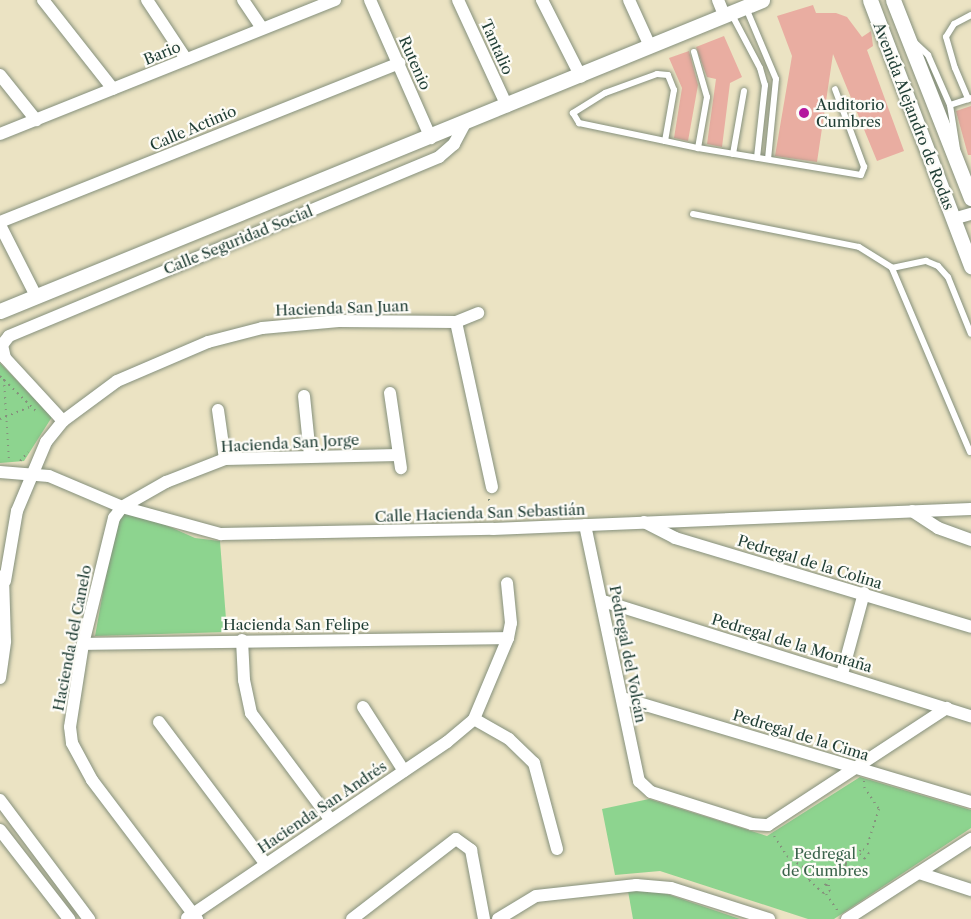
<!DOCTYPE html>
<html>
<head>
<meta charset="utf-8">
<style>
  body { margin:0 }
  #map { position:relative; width:971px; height:919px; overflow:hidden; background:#ebe3c3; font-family:"Libre Caslon Text",serif }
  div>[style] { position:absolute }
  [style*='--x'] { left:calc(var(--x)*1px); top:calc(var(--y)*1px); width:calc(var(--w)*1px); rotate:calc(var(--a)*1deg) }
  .green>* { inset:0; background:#8dd48f }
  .building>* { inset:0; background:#e9ada1 }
  .path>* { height:2px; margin-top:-1px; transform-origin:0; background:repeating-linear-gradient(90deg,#85907c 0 1.5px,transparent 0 6px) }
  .path>.ring { margin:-1px; padding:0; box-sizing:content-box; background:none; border:2px solid #85907c; border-radius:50% }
  .roads { filter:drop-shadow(0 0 2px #85907c) drop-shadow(0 0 2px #85907c) }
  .service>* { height:6px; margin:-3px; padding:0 3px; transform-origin:3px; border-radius:3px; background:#fff }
  .minor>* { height:12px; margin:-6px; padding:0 6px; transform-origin:6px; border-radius:6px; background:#fff }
  .tertiary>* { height:15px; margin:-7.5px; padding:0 7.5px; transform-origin:7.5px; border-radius:7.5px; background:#fff }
  .dots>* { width:16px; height:16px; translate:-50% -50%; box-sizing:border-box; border:3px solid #fdfcf7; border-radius:50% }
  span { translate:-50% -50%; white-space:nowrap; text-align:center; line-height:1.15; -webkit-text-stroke:4.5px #fdfcf7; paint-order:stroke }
  .street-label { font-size:15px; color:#1f3d34 }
  .poi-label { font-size:15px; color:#1f3d34 }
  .left { translate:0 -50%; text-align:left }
  .park-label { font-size:15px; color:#3a634b }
</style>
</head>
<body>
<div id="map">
  <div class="green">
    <i style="clip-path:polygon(0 363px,52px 417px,24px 461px,0 463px)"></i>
    <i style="clip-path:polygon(125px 507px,195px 538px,220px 541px,227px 632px,95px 636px,117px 515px)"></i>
    <i style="clip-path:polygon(860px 777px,971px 810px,971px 828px,834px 919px,808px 919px,660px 871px,615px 875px,602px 809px,649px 799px,767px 836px)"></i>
    <i style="clip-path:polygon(628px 891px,658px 891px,740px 919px,633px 919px)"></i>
  </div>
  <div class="building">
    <i style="clip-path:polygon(813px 5px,816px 13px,836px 13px,847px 17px,862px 37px,871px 31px,873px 46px,867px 50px,904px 151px,877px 161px,833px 54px,817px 162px,775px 156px,792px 56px,777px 16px)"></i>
    <i style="clip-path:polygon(724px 36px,742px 77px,730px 83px,722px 147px,707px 144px,716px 79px,707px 77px,696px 47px)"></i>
    <i style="clip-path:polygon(689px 51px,698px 85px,688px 141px,674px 138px,682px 88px,669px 58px)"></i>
    <i style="clip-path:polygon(971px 106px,971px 155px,968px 155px,956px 111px)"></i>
  </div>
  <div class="path">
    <i style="--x:0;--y:376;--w:53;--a:44.2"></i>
    <i style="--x:4;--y:379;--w:81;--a:86.5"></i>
    <i style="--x:0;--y:419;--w:32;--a:-22"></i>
    <i style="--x:20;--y:461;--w:12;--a:-48"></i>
    <i style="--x:489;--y:499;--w:18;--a:84"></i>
    <i style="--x:864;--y:781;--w:6;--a:90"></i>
    <i style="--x:864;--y:787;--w:27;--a:56"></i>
    <i style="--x:879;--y:809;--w:42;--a:108"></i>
    <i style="--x:774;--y:836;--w:24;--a:57"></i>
    <i style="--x:787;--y:856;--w:21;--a:35"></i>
    <i style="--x:804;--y:868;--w:13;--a:67"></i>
    <i style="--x:809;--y:880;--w:19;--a:43"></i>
    <i style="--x:823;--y:893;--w:7;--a:-16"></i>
    <i style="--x:830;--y:891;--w:8;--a:-120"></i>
    <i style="--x:826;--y:884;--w:6;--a:141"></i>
    <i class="ring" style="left:836.5px;top:858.5px;width:7px;height:7px"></i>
    <i style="--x:844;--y:860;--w:22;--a:-30"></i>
    <i style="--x:863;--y:849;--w:7;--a:34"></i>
    <i style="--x:869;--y:853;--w:7;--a:124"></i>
    <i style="--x:865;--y:859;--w:7;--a:-135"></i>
    <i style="--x:829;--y:886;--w:10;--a:-90"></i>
    <i style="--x:829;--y:876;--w:12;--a:-55"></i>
    <i style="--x:826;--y:894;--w:21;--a:55"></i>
  </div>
  <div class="roads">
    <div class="service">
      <i style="--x:746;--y:8;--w:77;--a:67.1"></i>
      <i style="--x:776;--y:79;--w:80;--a:95.7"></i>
      <i style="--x:731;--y:13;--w:62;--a:62.2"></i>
      <i style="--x:760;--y:68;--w:18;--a:74"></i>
      <i style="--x:765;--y:85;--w:73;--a:96.3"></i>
      <i style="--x:971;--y:15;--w:19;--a:152"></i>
      <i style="--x:954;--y:24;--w:15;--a:122"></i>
      <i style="--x:946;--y:37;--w:32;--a:74"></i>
      <i style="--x:955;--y:68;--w:34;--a:67"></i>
      <i style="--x:968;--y:99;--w:3;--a:-18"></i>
      <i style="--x:912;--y:40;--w:22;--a:43"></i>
      <i style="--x:928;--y:55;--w:55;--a:66.3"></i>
      <i style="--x:950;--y:105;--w:45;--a:81"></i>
      <i style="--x:694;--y:52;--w:47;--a:73.9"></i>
      <i style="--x:707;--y:97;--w:52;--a:100"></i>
      <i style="--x:950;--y:105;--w:19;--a:-18"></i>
      <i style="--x:665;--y:141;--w:52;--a:-80"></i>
      <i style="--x:674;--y:90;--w:16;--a:-112"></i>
      <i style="--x:668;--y:75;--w:11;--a:-175"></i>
      <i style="--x:657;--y:74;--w:55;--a:159.9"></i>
      <i style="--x:605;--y:93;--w:38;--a:148"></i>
      <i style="--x:573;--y:113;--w:12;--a:59"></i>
      <i style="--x:579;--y:123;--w:88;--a:11.8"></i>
      <i style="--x:665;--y:141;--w:34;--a:12"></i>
      <i style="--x:698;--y:148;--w:165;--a:9.4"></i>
      <i style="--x:861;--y:175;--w:9;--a:-69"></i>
      <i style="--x:864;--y:167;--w:83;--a:-110.4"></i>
      <i style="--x:733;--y:154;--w:64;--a:-80.1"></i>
      <i style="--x:693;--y:214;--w:169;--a:11.2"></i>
      <i style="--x:859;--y:247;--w:39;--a:32"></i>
      <i style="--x:970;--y:452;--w:200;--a:-113"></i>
      <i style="--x:892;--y:268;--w:35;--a:-12"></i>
      <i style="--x:926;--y:261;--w:13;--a:23"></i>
      <i style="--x:938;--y:266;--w:15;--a:48"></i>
      <i style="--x:948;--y:277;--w:61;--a:68"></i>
    </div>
    <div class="minor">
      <i style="--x:43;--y:0;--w:113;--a:51.8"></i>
      <i style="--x:147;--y:0;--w:71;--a:56.5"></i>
      <i style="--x:243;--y:0;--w:34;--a:56"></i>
      <i style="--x:370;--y:0;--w:151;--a:66.2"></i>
      <i style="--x:458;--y:0;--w:117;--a:65.2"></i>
      <i style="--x:542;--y:0;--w:86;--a:63.1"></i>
      <i style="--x:629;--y:0;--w:51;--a:65.5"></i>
      <i style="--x:718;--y:0;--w:16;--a:68"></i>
      <i style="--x:0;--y:75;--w:58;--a:51.3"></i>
      <i style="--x:0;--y:134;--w:361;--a:-21.8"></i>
      <i style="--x:953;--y:219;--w:19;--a:-16"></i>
      <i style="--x:0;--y:222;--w:430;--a:-21.7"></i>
      <i style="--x:0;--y:225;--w:80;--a:63.1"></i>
      <i style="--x:456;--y:322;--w:169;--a:77.7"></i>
      <i style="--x:390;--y:393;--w:76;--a:81.7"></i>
      <i style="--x:304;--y:396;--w:59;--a:84.2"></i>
      <i style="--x:218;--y:410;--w:49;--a:81.9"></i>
      <i style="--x:63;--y:421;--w:86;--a:-132.6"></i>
      <i style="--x:5;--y:358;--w:13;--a:-103"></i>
      <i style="--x:2;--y:345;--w:11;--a:-52"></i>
      <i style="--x:9;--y:336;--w:466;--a:-22.6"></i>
      <i style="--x:439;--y:157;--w:20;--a:-41"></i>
      <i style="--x:454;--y:144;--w:24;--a:-62"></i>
      <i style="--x:0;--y:472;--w:49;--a:4.7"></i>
      <i style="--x:49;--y:476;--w:79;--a:23"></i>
      <i style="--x:122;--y:507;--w:103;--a:15.3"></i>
      <i style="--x:221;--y:534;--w:272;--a:-1.1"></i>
      <i style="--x:493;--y:529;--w:478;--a:-2.4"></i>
      <i style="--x:912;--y:511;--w:31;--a:33"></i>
      <i style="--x:938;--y:528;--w:35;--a:20"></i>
      <i style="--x:644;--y:522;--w:35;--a:27"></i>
      <i style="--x:675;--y:538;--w:309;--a:16.7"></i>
      <i style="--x:585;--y:525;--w:262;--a:78.1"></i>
      <i style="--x:639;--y:781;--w:16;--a:43"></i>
      <i style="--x:651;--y:792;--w:106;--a:17.6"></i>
      <i style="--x:752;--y:824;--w:16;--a:4"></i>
      <i style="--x:768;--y:825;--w:214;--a:-33.2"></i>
      <i style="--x:5;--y:581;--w:71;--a:-80.3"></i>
      <i style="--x:17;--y:511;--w:75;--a:-67.2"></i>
      <i style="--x:46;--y:442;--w:27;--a:-51"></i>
      <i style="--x:63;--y:421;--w:67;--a:-36.5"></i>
      <i style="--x:117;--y:381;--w:99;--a:-23.2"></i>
      <i style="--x:208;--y:342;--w:56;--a:-14.5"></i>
      <i style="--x:262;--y:328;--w:77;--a:-5.2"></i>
      <i style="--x:339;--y:321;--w:117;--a:0.5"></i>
      <i style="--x:456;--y:322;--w:24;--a:-22"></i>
      <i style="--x:603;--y:601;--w:386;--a:17.4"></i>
      <i style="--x:242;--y:640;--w:40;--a:87.1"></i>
      <i style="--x:244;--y:680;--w:34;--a:78"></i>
      <i style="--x:251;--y:713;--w:132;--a:53.3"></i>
      <i style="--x:83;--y:644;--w:425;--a:-0.8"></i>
      <i style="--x:842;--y:674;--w:84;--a:-74.8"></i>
      <i style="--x:0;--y:678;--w:37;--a:-82"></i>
      <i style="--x:5;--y:641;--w:65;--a:-91.8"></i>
      <i style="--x:622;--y:698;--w:364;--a:16.6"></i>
      <i style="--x:363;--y:707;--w:76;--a:57.4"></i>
      <i style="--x:474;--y:719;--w:40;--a:29.7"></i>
      <i style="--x:509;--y:739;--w:35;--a:44"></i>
      <i style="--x:534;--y:763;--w:89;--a:75"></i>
      <i style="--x:159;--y:722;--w:176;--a:53.1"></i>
      <i style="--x:0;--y:800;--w:149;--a:53.2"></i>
      <i style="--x:0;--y:830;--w:113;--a:52.2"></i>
      <i style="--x:919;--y:873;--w:55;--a:18.1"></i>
      <i style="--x:187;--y:918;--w:314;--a:-34.1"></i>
      <i style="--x:447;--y:742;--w:35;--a:-40"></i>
      <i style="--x:474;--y:719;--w:88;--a:-67.2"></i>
      <i style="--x:508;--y:638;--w:15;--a:-79"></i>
      <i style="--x:511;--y:623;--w:40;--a:-95.7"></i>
      <i style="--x:197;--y:919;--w:174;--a:-127.1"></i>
      <i style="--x:92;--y:780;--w:42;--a:-118.4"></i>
      <i style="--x:72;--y:743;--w:16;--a:-97"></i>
      <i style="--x:70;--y:727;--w:84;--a:-81.1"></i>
      <i style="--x:83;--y:644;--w:130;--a:-76.2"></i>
      <i style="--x:114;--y:518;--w:14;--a:-54"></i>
      <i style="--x:122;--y:507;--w:51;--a:-29.6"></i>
      <i style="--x:166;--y:482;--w:63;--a:-21.3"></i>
      <i style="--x:225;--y:459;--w:173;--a:-1.3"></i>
      <i style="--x:352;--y:919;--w:131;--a:-37.6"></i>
      <i style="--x:456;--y:839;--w:19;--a:36"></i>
      <i style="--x:471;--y:850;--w:70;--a:79.3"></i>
      <i style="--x:498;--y:919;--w:44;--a:-31.2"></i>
      <i style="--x:536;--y:896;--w:101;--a:-6.3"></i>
      <i style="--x:636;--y:885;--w:35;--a:5"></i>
      <i style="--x:671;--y:888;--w:103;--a:17.6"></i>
      <i style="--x:847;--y:919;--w:148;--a:-32.8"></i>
    </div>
    <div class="tertiary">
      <i style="--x:870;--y:0;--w:285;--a:69.2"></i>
      <i style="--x:893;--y:0;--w:213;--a:68.5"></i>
      <i style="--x:0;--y:311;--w:823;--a:-22.2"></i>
    </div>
  </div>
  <div class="dots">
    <i style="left:804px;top:113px;background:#b5179e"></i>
  </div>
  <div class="street-label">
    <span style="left:497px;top:47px;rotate:66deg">Tantalio</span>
    <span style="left:162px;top:53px;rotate:-22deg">Bario</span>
    <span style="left:415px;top:63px;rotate:66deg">Rutenio</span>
    <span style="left:914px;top:116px;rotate:69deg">Avenida Alejandro de Rodas</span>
    <span style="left:193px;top:128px;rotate:-23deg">Calle Actinio</span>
    <span style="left:238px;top:240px;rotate:-22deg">Calle Seguridad Social</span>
    <span style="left:342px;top:308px;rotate:-2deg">Hacienda San Juan</span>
    <span style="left:290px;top:443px;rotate:-3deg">Hacienda San Jorge</span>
    <span style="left:480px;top:513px;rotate:-2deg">Calle Hacienda San Sebastián</span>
    <span style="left:810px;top:562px;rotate:17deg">Pedregal de la Colina</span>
    <span style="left:296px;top:625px">Hacienda San Felipe</span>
    <span style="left:72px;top:638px;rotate:-79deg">Hacienda del Canelo</span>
    <span style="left:792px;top:643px;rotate:17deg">Pedregal de la Montaña</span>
    <span style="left:628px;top:654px;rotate:79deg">Pedregal del Volcán</span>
    <span style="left:801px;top:735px;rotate:17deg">Pedregal de la Cima</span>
    <span style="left:322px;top:807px;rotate:-34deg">Hacienda San Andrés</span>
  </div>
  <div class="poi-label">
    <span class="left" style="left:816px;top:113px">Auditorio<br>Cumbres</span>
  </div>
  <div class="park-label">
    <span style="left:825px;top:862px">Pedregal<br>de Cumbres</span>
  </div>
</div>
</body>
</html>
